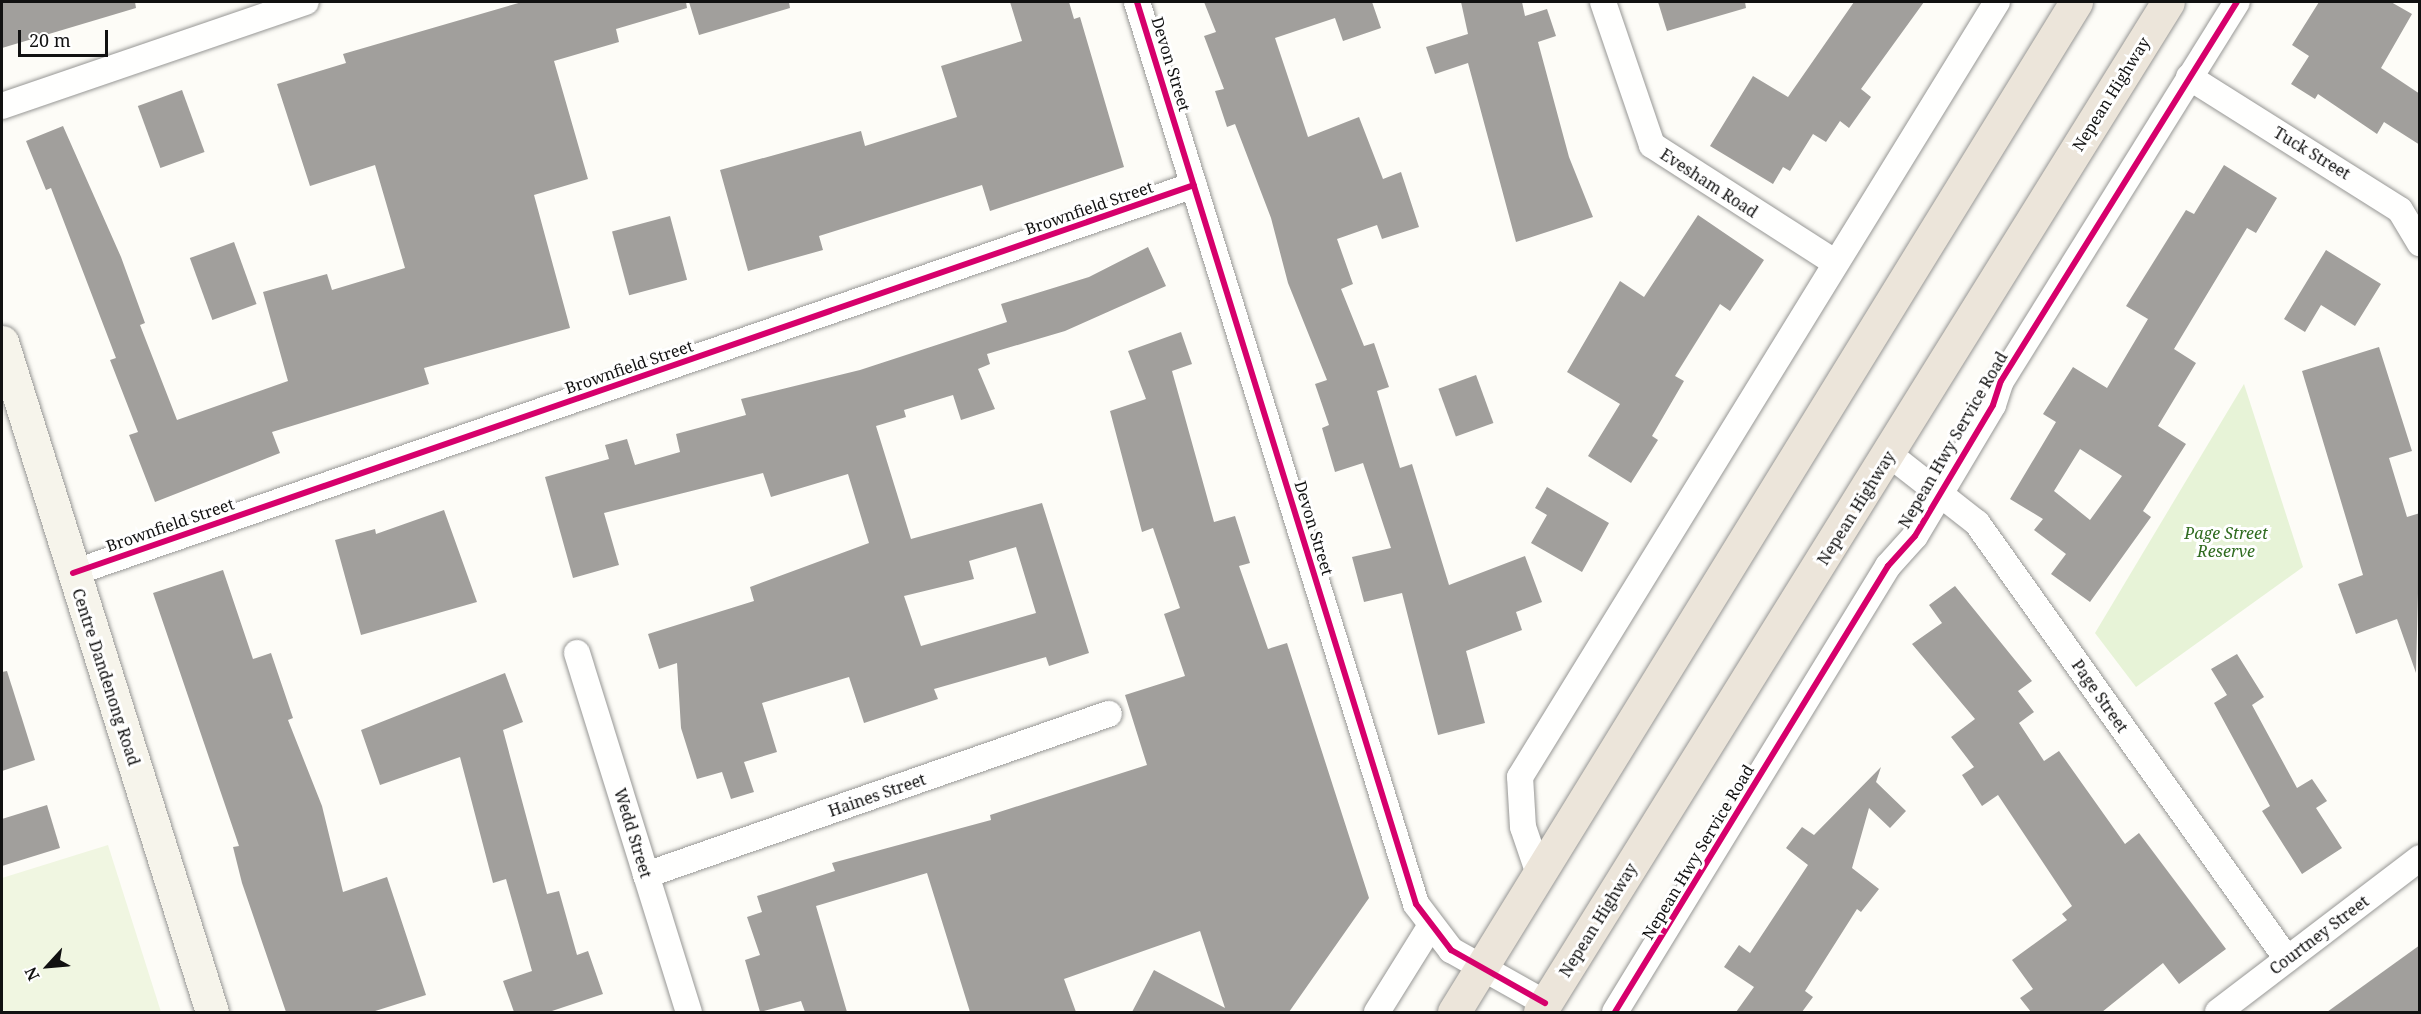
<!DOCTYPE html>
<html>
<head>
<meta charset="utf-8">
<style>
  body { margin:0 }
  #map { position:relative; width:2421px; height:1014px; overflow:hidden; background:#fdfcf7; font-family:"Noto Serif",serif }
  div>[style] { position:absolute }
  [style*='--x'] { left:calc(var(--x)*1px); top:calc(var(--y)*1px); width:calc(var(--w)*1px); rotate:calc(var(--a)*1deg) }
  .green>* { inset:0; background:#e7f3d7 }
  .pitch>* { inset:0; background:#f0f6e1 }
  .building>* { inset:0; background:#a19f9c; transform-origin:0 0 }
  .roads { filter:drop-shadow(0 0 2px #979795) drop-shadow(0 0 2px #979795) }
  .minor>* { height:26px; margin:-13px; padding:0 13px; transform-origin:13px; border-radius:13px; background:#fffffe }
  .secondary>* { height:33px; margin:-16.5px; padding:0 16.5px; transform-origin:16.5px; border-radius:16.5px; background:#f6f4eb }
  .trunk>* { height:33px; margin:-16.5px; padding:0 16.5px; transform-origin:16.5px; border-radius:16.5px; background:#ece5da }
  .cycleway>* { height:6px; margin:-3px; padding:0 3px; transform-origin:3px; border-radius:3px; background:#d6006c }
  span { translate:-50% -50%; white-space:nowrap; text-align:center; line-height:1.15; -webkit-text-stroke:6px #fff; paint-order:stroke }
  .street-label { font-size:16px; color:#111 }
  .park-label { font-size:16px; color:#2f6b1f; font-style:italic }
  .frame { position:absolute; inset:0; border:3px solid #111; pointer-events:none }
  .north { position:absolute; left:18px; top:936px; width:60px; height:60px; -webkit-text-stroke:4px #fff; paint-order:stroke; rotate:244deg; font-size:16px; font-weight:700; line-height:24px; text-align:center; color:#111 }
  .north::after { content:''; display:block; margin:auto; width:21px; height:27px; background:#111; clip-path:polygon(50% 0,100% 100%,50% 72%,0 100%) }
  .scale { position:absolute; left:18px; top:30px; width:90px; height:27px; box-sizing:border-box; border:3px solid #111; border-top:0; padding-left:8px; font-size:18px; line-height:21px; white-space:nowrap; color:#111; -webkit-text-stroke:4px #fff; paint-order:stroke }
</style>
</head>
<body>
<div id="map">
  <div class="green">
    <i style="clip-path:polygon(2244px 384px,2303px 567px,2136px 687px,2095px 633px)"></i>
  </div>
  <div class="pitch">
    <i style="clip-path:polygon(108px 845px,161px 1012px,2px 1012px,2px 878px)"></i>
  </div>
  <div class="building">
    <i style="clip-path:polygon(2px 2px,135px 2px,136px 8px,2px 48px)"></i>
    <i style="clip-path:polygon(522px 2px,686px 2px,687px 8px,616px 29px,619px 42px,554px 61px,588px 179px,534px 195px,570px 328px,424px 368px,429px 384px,272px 432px,280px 453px,155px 502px,129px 435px,138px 432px,110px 360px,116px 358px,51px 188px,46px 190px,26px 141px,63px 126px,121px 257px,145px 323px,140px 325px,177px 420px,288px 381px,263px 292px,327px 274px,332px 290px,405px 268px,375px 165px,310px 186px,277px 84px,346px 63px,343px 54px)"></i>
    <i style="clip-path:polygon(689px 2px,789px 2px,790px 8px,699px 35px)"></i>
    <i style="clip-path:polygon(1010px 2px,1069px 2px,1074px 19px,1080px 17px,1124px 167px,990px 211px,982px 185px,819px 236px,823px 250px,748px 271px,720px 170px,861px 131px,865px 146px,957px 117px,941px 66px,1022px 41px)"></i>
    <i style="clip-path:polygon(1204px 2px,1372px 2px,1381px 28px,1343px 41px,1335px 18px,1275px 38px,1308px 137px,1359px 117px,1383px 179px,1401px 172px,1419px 227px,1382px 239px,1377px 225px,1337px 239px,1353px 284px,1341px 289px,1364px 346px,1374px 343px,1389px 387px,1377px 391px,1400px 468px,1412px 464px,1449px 585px,1525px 556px,1542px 602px,1516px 612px,1522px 630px,1466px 651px,1485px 723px,1438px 735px,1402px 593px,1364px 602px,1352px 557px,1391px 548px,1363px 463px,1335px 472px,1322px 428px,1329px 425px,1315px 384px,1327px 380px,1288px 283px,1271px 218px,1235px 124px,1227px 127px,1215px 91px,1224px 89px,1204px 36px,1216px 32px)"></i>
    <i style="clip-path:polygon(1461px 2px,1522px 2px,1525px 16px,1547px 9px,1556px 36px,1538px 42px,1569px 157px,1593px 217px,1516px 242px,1468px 63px,1435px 74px,1426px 47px,1468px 34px)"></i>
    <i style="clip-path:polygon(1658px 2px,1745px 2px,1746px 8px,1667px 31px)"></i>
    <i style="clip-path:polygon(1854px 2px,1924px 2px,1861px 89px,1871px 97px,1849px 128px,1840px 121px,1826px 142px,1813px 134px,1790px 171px,1783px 167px,1773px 184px,1710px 146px,1753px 76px,1788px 97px)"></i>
    <i style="clip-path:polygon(2319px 2px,2391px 2px,2412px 14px,2381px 68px,2420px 94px,2420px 145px,2384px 122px,2377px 134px,2318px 94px,2315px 99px,2291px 84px,2309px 56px,2292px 45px)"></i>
    <i style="left:182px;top:90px;width:66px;height:47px;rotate:70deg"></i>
    <i style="clip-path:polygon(evenodd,2224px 165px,2277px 198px,2256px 233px,2247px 228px,2174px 349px,2196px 363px,2158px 426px,2186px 444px,2143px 511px,2151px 517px,2090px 602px,2051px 574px,2066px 554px,2034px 530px,2043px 519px,2010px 499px,2056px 422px,2043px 414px,2073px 367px,2107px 388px,2148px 319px,2126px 306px,2186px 210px,2194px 214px,2224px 165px,2080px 449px,2122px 476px,2090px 520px,2054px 491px,2080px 449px)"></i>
    <i style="clip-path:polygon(1698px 215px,1764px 260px,1730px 311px,1720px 304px,1675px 376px,1684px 381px,1652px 436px,1658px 440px,1631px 483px,1588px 456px,1620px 404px,1567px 372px,1620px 281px,1644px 297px)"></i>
    <i style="left:670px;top:216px;width:66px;height:60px;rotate:75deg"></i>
    <i style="left:234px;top:242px;width:66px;height:47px;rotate:70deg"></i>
    <i style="clip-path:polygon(evenodd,1148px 247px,1166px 286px,1065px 331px,987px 354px,990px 364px,978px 369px,995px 409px,961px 420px,953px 395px,904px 410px,906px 417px,876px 426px,911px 539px,1042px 503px,1089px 653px,1049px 666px,1046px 657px,934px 689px,938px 699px,864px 723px,849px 677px,762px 703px,777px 752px,744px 762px,754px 792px,731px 799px,722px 772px,697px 779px,681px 728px,677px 663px,659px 669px,648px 634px,754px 601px,750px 587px,869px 543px,848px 474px,771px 497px,763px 473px,604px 513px,619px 565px,573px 578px,545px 477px,609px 459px,605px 445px,627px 439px,635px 465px,680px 452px,676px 434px,746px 415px,741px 399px,860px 370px,1007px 322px,1001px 304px,1089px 277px,1148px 247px,1016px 547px,1036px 613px,921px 646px,904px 596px,974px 579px,969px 561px,1016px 547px)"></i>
    <i style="clip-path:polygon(2326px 250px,2381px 284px,2355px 326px,2321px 305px,2305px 332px,2284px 319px)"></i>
    <i style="clip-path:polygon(1181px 332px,1192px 364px,1172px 371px,1214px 522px,1235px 516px,1250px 563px,1239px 566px,1268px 649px,1287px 643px,1369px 898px,1289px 1012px,1132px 1012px,1154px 970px,1225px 1008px,1200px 931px,1064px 979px,1076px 1012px,970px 1012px,927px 873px,816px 906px,847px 1012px,805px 1012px,801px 1001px,760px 1012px,745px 960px,760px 955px,747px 917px,762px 912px,757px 896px,835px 871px,832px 863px,991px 820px,990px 815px,1147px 765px,1125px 695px,1185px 676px,1164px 614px,1180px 608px,1153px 528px,1142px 532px,1110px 411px,1146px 399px,1128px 351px)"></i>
    <i style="clip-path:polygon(2379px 347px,2412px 451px,2389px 458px,2407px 517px,2420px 513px,2416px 673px,2397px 619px,2356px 634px,2338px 584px,2363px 575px,2302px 371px)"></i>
    <i style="left:1476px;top:375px;width:51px;height:40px;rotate:70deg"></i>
    <i style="clip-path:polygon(1547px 487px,1609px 523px,1582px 572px,1531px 543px,1547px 515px,1535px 508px)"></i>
    <i style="clip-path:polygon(444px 510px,477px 602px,361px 635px,335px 540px,375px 529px,376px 534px)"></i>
    <i style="clip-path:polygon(223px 570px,253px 659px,271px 653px,293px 718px,288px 720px,322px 806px,343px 892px,387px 877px,426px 995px,372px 1012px,286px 1012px,242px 883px,233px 847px,239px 846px,153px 593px)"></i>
    <i style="clip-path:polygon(1955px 586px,2032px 681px,2018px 691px,2034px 712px,2019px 723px,2044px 761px,2059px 751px,2125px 844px,2139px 833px,2226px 949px,2179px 984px,2163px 963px,2102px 1012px,2031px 1012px,2020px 998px,2033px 989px,2012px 960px,2067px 920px,2062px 914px,2072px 906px,1998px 795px,1982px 806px,1962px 775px,1974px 767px,1951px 737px,1975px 719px,1912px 644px,1942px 623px,1929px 605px)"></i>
    <i style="clip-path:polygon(2237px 654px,2264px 697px,2252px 705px,2297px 788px,2312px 779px,2327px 801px,2316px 808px,2342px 848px,2302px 874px,2262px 811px,2270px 806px,2214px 703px,2227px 695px,2211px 669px)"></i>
    <i style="clip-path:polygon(7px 671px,35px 760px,2px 771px,2px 672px)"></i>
    <i style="clip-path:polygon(505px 673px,523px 722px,503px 730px,547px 894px,559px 891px,577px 955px,588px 951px,603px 994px,549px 1012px,514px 1012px,503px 981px,532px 971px,506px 879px,493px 883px,460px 757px,380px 785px,361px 730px)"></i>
    <i style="clip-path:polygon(1881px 767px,1876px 782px,1906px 811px,1890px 828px,1869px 808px,1852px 868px,1879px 889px,1861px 912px,1857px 909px,1805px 991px,1813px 997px,1802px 1012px,1736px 1012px,1754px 987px,1724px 967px,1739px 945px,1750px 953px,1808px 865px,1786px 848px,1802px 827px,1814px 835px)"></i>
    <i style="clip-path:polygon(47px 805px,60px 848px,2px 866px,2px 819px)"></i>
    <i style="clip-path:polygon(2420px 945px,2420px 1012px,2327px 1012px)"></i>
  </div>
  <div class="roads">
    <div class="minor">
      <i style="--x:1137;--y:2;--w:944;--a:72.81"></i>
      <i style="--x:1416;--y:904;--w:58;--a:52.7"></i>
      <i style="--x:1451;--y:950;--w:108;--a:29.4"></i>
      <i style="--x:1603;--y:2;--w:151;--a:71.1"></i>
      <i style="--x:1652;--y:145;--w:216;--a:32.7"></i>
      <i style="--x:2189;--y:77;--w:249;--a:32.2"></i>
      <i style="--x:2400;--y:210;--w:39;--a:59"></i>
      <i style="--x:2;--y:106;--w:321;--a:-18.9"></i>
      <i style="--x:1889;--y:454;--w:112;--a:38.1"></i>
      <i style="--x:1977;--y:523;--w:535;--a:54.59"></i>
      <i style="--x:73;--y:573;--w:1186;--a:-19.09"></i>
      <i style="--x:577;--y:653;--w:376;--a:72.7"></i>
      <i style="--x:1538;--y:871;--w:46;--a:-108.8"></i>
      <i style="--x:1523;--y:827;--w:50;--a:-93.4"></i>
      <i style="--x:1520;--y:777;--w:910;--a:-58.39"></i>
      <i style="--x:646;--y:875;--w:490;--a:-19.2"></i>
      <i style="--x:1377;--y:1012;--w:100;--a:-58.1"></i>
      <i style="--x:1615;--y:1012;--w:523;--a:-58.53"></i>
      <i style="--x:1888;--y:566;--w:40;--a:-48"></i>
      <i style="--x:1915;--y:536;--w:152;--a:-59.2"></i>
      <i style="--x:1993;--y:405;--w:25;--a:-72"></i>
      <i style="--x:2001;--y:381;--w:446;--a:-58.1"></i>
      <i style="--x:2218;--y:1012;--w:254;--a:-37.3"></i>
    </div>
    <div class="secondary">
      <i style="--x:2;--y:342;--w:702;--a:72.6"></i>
    </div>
    <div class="trunk">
      <i style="--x:1454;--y:1012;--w:1186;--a:-58.37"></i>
      <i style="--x:1540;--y:1012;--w:1189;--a:-58.13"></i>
    </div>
  </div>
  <div class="cycleway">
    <i style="--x:1137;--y:2;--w:944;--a:72.81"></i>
    <i style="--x:1416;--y:904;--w:58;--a:52.7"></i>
    <i style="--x:1451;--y:950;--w:108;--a:29.4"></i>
    <i style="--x:73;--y:573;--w:1186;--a:-19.09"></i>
    <i style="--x:1615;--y:1012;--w:523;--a:-58.53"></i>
    <i style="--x:1888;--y:566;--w:40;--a:-48"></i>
    <i style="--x:1915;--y:536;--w:152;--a:-59.2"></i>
    <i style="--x:1993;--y:405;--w:25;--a:-72"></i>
    <i style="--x:2001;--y:381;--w:446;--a:-58.1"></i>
  </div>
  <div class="street-label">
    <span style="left:1171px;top:64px;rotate:73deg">Devon Street</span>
    <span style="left:2111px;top:94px;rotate:-58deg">Nepean Highway</span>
    <span style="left:2312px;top:153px;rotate:31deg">Tuck Street</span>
    <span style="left:1709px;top:183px;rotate:33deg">Evesham Road</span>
    <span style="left:1089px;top:208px;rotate:-19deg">Brownfield Street</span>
    <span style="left:629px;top:367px;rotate:-19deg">Brownfield Street</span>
    <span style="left:1953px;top:440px;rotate:-60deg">Nepean Hwy Service Road</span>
    <span style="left:1856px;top:508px;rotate:-58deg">Nepean Highway</span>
    <span style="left:170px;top:525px;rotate:-19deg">Brownfield Street</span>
    <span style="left:1314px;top:528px;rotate:73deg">Devon Street</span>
    <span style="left:106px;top:677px;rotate:72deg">Centre Dandenong Road</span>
    <span style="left:2100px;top:696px;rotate:55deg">Page Street</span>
    <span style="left:877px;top:795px;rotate:-19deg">Haines Street</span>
    <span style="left:633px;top:833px;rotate:73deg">Wedd Street</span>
    <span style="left:1698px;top:852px;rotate:-59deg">Nepean Hwy Service Road</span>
    <span style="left:1598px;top:920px;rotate:-58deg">Nepean Highway</span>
    <span style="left:2319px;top:935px;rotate:-37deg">Courtney Street</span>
  </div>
  <div class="park-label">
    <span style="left:2226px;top:542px">Page Street<br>Reserve</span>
  </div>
  <div class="frame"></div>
  <div class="north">N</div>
  <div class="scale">20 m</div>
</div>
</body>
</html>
